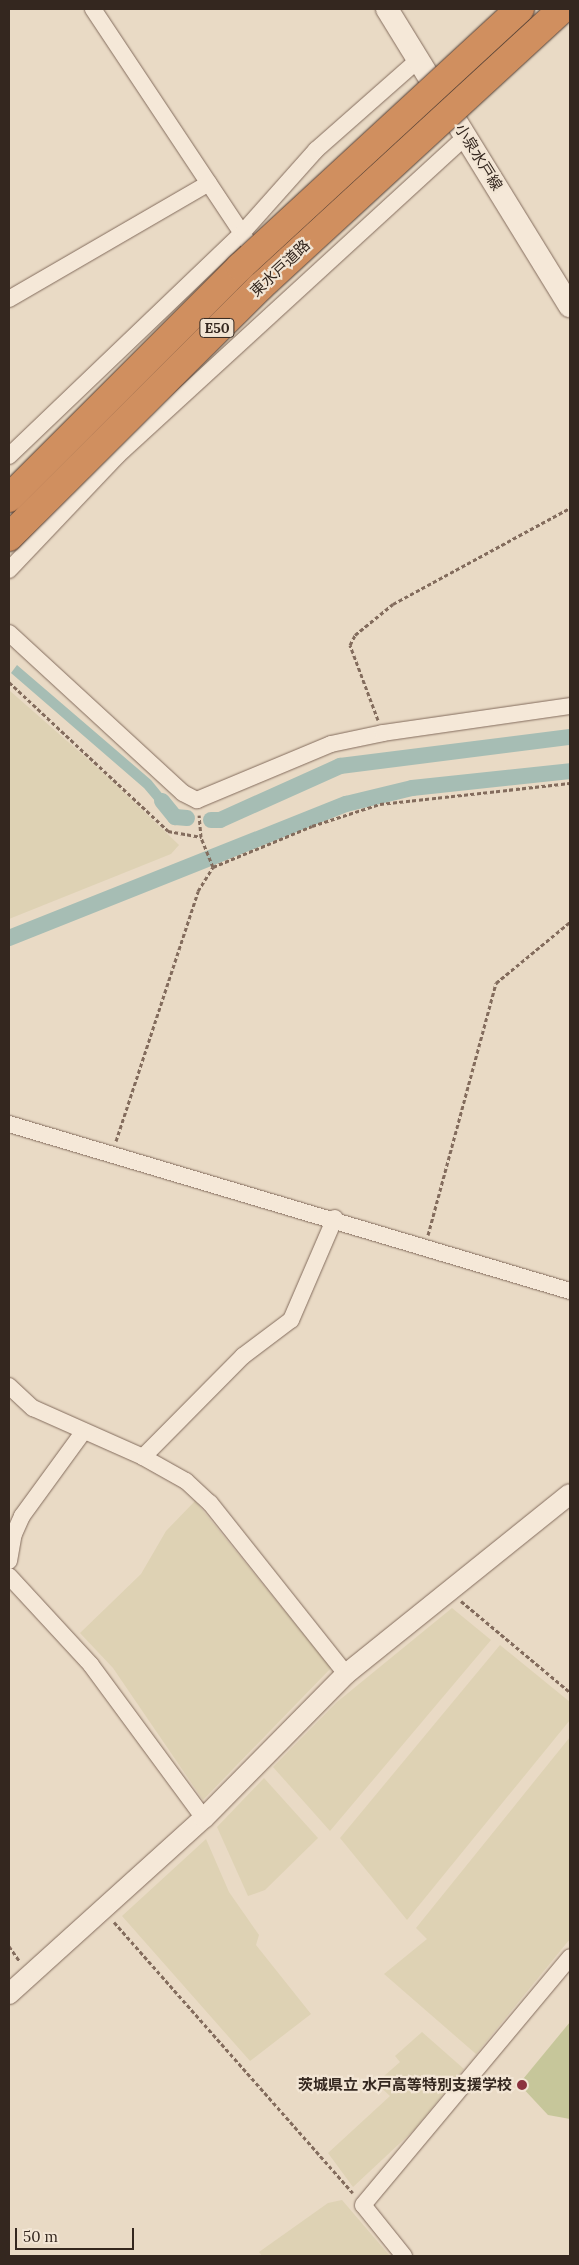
<!DOCTYPE html>
<html>
<head>
<meta charset="utf-8">
<style>
  body { margin:0 }
  #map { position:relative; width:579px; height:2265px; overflow:hidden; background:#e9dac5; font-family:Lora,"Noto Sans JP",serif }
  div>[style] { position:absolute }
  [style*='--x'] { left:calc(var(--x)*1px); top:calc(var(--y)*1px); width:calc(var(--w)*1px); rotate:calc(var(--a)*1deg) }
  .farmland>* { inset:0; background:#ded2b4 }
  .green>* { inset:0; background:#c6c69a }
  .water>* { inset:0; background:#a6bdb4 }
  .canal>* { height:16px; margin:-8px; padding:0 8px; transform-origin:8px; border-radius:8px; background:#a6bdb4 }
  .path>* { height:3px; margin-top:-1.5px; transform-origin:0; background:repeating-linear-gradient(90deg,#836c5d 0 4px,transparent 0 6.5px) }
  .roads { filter:drop-shadow(0 0 1px #836c5d) drop-shadow(0 0 1px #836c5d) }
  .minor>* { height:16px; margin:-8px; padding:0 8px; transform-origin:8px; border-radius:8px; background:#f5e8d8 }
  .tertiary>* { height:20px; margin:-10px; padding:0 10px; transform-origin:10px; border-radius:10px; background:#f5e8d8 }
  .secondary>* { height:22px; margin:-11px; padding:0 11px; transform-origin:11px; border-radius:11px; background:#f5e8d8 }
  .bridges { filter:drop-shadow(0 0 1px #513c31) drop-shadow(0 0 1px #513c31) }
  .motorway-bridge>* { height:28px; margin:-14px; padding:0 14px; transform-origin:14px; border-radius:14px; background:#d08f5f }
  .dots>* { width:14px; height:14px; translate:-50% -50%; box-sizing:border-box; border:2px solid #f2e5d4; border-radius:50% }
  span { translate:-50% -50%; white-space:nowrap; text-align:center; line-height:1.15; -webkit-text-stroke:4.5px #f2e5d4; paint-order:stroke }
  .shield-label span { padding:1px 4px; background:#f2e5d4; border:1px solid; border-radius:4px; -webkit-text-stroke-width:0 }
  .shield-label { font-size:14px; color:#34271f; font-weight:700 }
  .street-label { font-size:15px; color:#34271f }
  .poi-label { font-size:15px; color:#34271f; font-weight:700 }
  .right { translate:-100% -50%; text-align:right }
  .frame { position:absolute; inset:0; border:10px solid #34271f; pointer-events:none }
  .scale { position:absolute; left:15px; top:2228px; width:119px; height:22px; box-sizing:border-box; border:2px solid #34271f; border-top:0; padding-left:6px; font-size:15px; line-height:18px; white-space:nowrap; color:#34271f; -webkit-text-stroke:4px #f2e5d4; paint-order:stroke }
</style>
</head>
<body>
<div id="map">
  <div class="farmland">
    <i style="clip-path:polygon(9px 690px,108px 777px,179px 845px,171px 854px,9px 919px)"></i>
    <i style="clip-path:polygon(195px 1501px,331px 1668px,203px 1800px,113px 1668px,80px 1633px,141px 1574px,166px 1531px)"></i>
    <i style="clip-path:polygon(452px 1608px,491px 1640px,330px 1831px,273px 1767px,337px 1702px)"></i>
    <i style="clip-path:polygon(500px 1645px,570px 1702px,570px 1720px,407px 1920px,340px 1838px)"></i>
    <i style="clip-path:polygon(570px 1737px,570px 1939px,476px 2054px,384px 1974px,427px 1939px,416px 1928px)"></i>
    <i style="clip-path:polygon(264px 1778px,318px 1838px,265px 1890px,248px 1896px,217px 1827px)"></i>
    <i style="clip-path:polygon(206px 1839px,229px 1892px,259px 1935px,256px 1945px,311px 2014px,250px 2061px,122px 1916px)"></i>
    <i style="clip-path:polygon(422px 2032px,464px 2069px,414px 2130px,353px 2187px,328px 2153px,390px 2096px,376px 2083px,400px 2062px,395px 2056px)"></i>
    <i style="clip-path:polygon(342px 2200px,390px 2256px,262px 2256px,259px 2252px,328px 2203px)"></i>
  </div>
  <div class="green">
    <i style="clip-path:polygon(570px 2022px,570px 2119px,548px 2115px,519px 2084px)"></i>
  </div>
  <div class="water">
    <i style="clip-path:polygon(17px 665px,151px 780px,178px 813px,172px 821px,144px 788px,11px 673px)"></i>
  </div>
  <div class="canal">
    <i style="--x:162;--y:801;--w:21;--a:51"></i>
    <i style="--x:175;--y:817;--w:12;--a:5"></i>
    <i style="--x:211;--y:820;--w:9;--a:0"></i>
    <i style="--x:220;--y:820;--w:132;--a:-24.2"></i>
    <i style="--x:340;--y:766;--w:232;--a:-7.2"></i>
    <i style="--x:9;--y:938;--w:363;--a:-21.7"></i>
    <i style="--x:346;--y:804;--w:68;--a:-13.6"></i>
    <i style="--x:412;--y:788;--w:159;--a:-6.1"></i>
  </div>
  <div class="path">
    <i style="--x:9;--y:682;--w:218;--a:43.1"></i>
    <i style="--x:168;--y:831;--w:34;--a:10"></i>
    <i style="--x:378;--y:720;--w:80;--a:-110.5"></i>
    <i style="--x:350;--y:645;--w:11;--a:-63"></i>
    <i style="--x:355;--y:635;--w:49;--a:-39.2"></i>
    <i style="--x:393;--y:604;--w:201;--a:-28.5"></i>
    <i style="--x:213;--y:867;--w:107;--a:-22.5"></i>
    <i style="--x:312;--y:826;--w:71;--a:-17.9"></i>
    <i style="--x:380;--y:804;--w:191;--a:-6.3"></i>
    <i style="--x:116;--y:1141;--w:263;--a:-71.8"></i>
    <i style="--x:198;--y:891;--w:28;--a:-58"></i>
    <i style="--x:213;--y:867;--w:32;--a:-112"></i>
    <i style="--x:201;--y:837;--w:22;--a:-95"></i>
    <i style="--x:428;--y:1235;--w:261;--a:-74.9"></i>
    <i style="--x:496;--y:983;--w:96;--a:-39.5"></i>
    <i style="--x:461;--y:1601;--w:142;--a:39.9"></i>
    <i style="--x:114;--y:1922;--w:361;--a:48.6"></i>
    <i style="--x:9;--y:1946;--w:19;--a:55"></i>
  </div>
  <div class="roads">
    <div class="minor">
      <i style="--x:93;--y:9;--w:280;--a:56.4"></i>
      <i style="--x:9;--y:299;--w:231;--a:-30.1"></i>
      <i style="--x:9;--y:456;--w:324;--a:-43.7"></i>
      <i style="--x:243;--y:232;--w:110;--a:-48.3"></i>
      <i style="--x:316;--y:150;--w:136;--a:-41.4"></i>
      <i style="--x:9;--y:570;--w:157;--a:-46.5"></i>
      <i style="--x:117;--y:456;--w:473;--a:-42.5"></i>
      <i style="--x:9;--y:633;--w:236;--a:42.6"></i>
      <i style="--x:183;--y:793;--w:16;--a:27"></i>
      <i style="--x:197;--y:800;--w:145;--a:-22.7"></i>
      <i style="--x:331;--y:744;--w:53;--a:-11.9"></i>
      <i style="--x:383;--y:733;--w:189;--a:-8.2"></i>
      <i style="--x:9;--y:1124;--w:585;--a:16.58"></i>
      <i style="--x:9;--y:1386;--w:33;--a:43"></i>
      <i style="--x:33;--y:1408;--w:120;--a:24"></i>
      <i style="--x:143;--y:1457;--w:49;--a:29.2"></i>
      <i style="--x:186;--y:1481;--w:33;--a:43"></i>
      <i style="--x:210;--y:1503;--w:218;--a:51.5"></i>
      <i style="--x:143;--y:1457;--w:142;--a:-45.3"></i>
      <i style="--x:243;--y:1356;--w:60;--a:-36.9"></i>
      <i style="--x:291;--y:1320;--w:111;--a:-66.7"></i>
      <i style="--x:9;--y:1561;--w:27;--a:-80"></i>
      <i style="--x:14;--y:1534;--w:20;--a:-66"></i>
      <i style="--x:22;--y:1516;--w:105;--a:-53.9"></i>
      <i style="--x:9;--y:1576;--w:121;--a:47.3"></i>
      <i style="--x:91;--y:1665;--w:190;--a:53.6"></i>
      <i style="--x:404;--y:2256;--w:65;--a:-128.8"></i>
      <i style="--x:363;--y:2205;--w:323;--a:-50.1"></i>
    </div>
    <div class="tertiary">
      <i style="--x:9;--y:1994;--w:263;--a:-42.1"></i>
      <i style="--x:204;--y:1818;--w:202;--a:-45.4"></i>
      <i style="--x:346;--y:1674;--w:287;--a:-38.8"></i>
    </div>
    <div class="secondary">
      <i style="--x:387;--y:9;--w:349;--a:58.4"></i>
    </div>
  </div>
  <div class="bridges">
    <div class="motorway-bridge">
      <i style="--x:9;--y:498;--w:327;--a:-45"></i>
      <i style="--x:240;--y:267;--w:381;--a:-42.7"></i>
      <i style="--x:9;--y:537;--w:354;--a:-44.9"></i>
      <i style="--x:260;--y:287;--w:410;--a:-42.6"></i>
    </div>
  </div>
  <div class="dots">
    <i style="left:522px;top:2085px;background:#8b333f"></i>
  </div>
  <div class="shield-label">
    <span style="left:217px;top:328px">E50</span>
  </div>
  <div class="street-label">
    <span style="left:479px;top:157px;rotate:58deg">小泉水戸線</span>
    <span style="left:280px;top:268px;rotate:-43deg">東水戸道路</span>
  </div>
  <div class="poi-label">
    <span class="right" style="left:512px;top:2085px">茨城県立 水戸高等特別支援学校</span>
  </div>
  <div class="frame"></div>
  <div class="scale">50 m</div>
</div>
</body>
</html>
